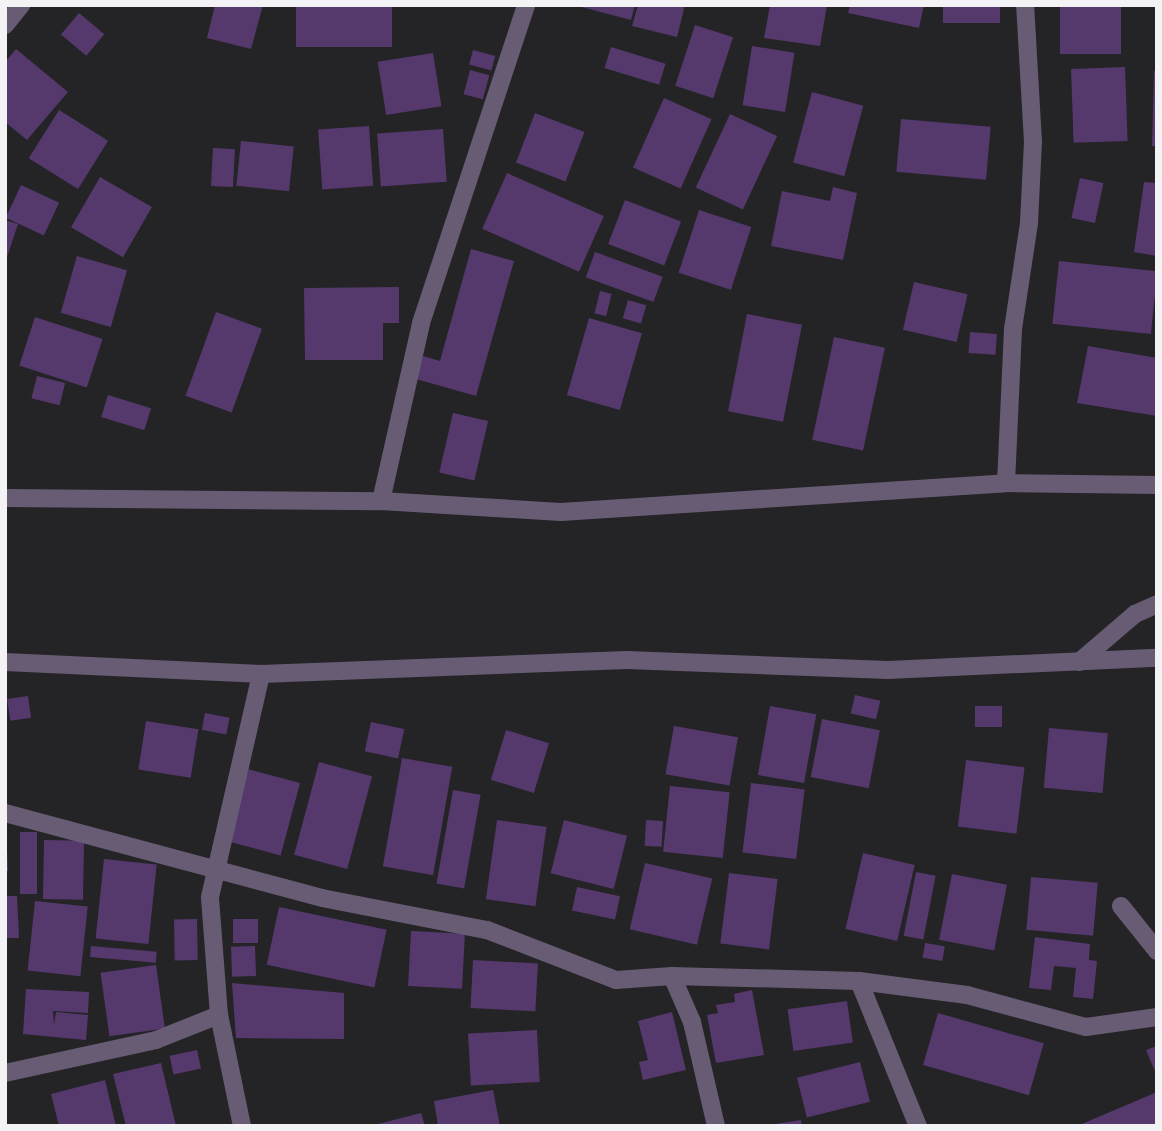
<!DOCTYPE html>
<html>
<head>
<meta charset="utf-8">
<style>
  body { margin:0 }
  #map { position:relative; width:1162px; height:1131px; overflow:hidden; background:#242326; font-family:Montserrat,sans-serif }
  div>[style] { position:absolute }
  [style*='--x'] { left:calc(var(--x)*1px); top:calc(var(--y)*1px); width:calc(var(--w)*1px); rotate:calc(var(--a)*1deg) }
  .building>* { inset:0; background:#55396d; transform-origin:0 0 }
  .minor>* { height:18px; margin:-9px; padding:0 9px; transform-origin:9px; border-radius:9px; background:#685c74 }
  span { translate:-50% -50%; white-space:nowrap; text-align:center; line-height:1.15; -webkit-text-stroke:7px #1b1a1c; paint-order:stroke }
  .frame { position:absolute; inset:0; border:7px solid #f3f2f4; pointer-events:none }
</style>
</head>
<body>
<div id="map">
  <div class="building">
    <i style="clip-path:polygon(215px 5px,263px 5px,251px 49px,207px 38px)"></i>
    <i style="left:296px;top:5px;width:96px;height:42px"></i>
    <i style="clip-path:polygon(574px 5px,635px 5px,631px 20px)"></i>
    <i style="clip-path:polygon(638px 5px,685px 5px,677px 37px,632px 26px)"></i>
    <i style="clip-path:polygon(770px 5px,827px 5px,820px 46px,764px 38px)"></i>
    <i style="clip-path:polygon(850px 5px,924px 5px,919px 28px,848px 13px)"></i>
    <i style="left:943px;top:5px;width:57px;height:18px"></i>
    <i style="left:1060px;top:5px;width:61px;height:49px"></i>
    <i style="left:79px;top:13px;width:33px;height:28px;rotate:40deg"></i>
    <i style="left:695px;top:25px;width:40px;height:64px;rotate:18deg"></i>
    <i style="left:752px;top:46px;width:43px;height:60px;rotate:9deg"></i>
    <i style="left:611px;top:47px;width:57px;height:22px;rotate:17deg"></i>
    <i style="clip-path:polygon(16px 49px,68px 92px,27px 140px,5px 122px,5px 62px)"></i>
    <i style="left:473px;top:50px;width:23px;height:15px;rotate:15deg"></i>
    <i style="left:433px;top:53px;width:54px;height:56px;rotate:81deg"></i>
    <i style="left:1125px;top:67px;width:74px;height:54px;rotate:88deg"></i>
    <i style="left:470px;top:70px;width:20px;height:25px;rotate:15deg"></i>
    <i style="clip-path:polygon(1154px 71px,1157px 71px,1157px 146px,1152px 146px)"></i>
    <i style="left:812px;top:92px;width:53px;height:73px;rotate:15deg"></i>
    <i style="left:664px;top:98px;width:52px;height:76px;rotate:24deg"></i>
    <i style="left:59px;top:110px;width:58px;height:57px;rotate:32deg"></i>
    <i style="left:535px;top:113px;width:53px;height:53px;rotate:21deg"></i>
    <i style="left:730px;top:114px;width:52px;height:81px;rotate:25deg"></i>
    <i style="left:901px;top:119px;width:90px;height:53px;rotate:5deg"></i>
    <i style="left:369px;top:126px;width:60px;height:51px;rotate:86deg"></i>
    <i style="left:443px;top:129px;width:53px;height:66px;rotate:86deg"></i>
    <i style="left:241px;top:141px;width:53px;height:45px;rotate:6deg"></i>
    <i style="left:213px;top:148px;width:22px;height:38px;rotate:3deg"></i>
    <i style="left:507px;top:173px;width:106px;height:61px;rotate:24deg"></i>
    <i style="left:100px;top:177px;width:60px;height:58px;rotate:30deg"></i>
    <i style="left:1080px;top:178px;width:24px;height:41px;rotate:12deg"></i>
    <i style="clip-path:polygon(1144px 182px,1157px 183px,1157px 256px,1134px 252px)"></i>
    <i style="left:21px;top:185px;width:42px;height:36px;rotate:25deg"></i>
    <i style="clip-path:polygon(833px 187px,857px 193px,843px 260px,771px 246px,782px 191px,830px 201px)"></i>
    <i style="left:625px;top:200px;width:60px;height:47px;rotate:21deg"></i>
    <i style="left:699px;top:210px;width:55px;height:66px;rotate:18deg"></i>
    <i style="clip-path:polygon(5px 220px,18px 224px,6px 260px,5px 260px)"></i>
    <i style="clip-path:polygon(471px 249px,514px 261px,476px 396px,416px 379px,423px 356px,440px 361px)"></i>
    <i style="left:595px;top:252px;width:72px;height:27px;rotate:20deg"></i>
    <i style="left:77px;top:256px;width:52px;height:59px;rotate:16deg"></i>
    <i style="left:1059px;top:261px;width:99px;height:63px;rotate:6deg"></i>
    <i style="left:914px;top:282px;width:55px;height:49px;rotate:13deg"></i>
    <i style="clip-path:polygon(399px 287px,399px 323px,383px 323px,383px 360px,305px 360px,304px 288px)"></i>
    <i style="left:600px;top:291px;width:12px;height:23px;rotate:14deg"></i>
    <i style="left:628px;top:300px;width:19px;height:19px;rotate:16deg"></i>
    <i style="left:216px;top:312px;width:49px;height:89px;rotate:20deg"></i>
    <i style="left:747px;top:314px;width:56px;height:99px;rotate:11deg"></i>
    <i style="left:35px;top:317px;width:71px;height:51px;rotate:18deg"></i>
    <i style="left:589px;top:318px;width:55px;height:80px;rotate:16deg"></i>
    <i style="left:970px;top:332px;width:27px;height:21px;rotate:4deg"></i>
    <i style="left:834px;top:337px;width:52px;height:105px;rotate:12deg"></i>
    <i style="clip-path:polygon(1088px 346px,1157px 358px,1157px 416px,1077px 403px)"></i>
    <i style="left:37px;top:376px;width:29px;height:23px;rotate:14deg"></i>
    <i style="left:108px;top:395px;width:45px;height:23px;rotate:17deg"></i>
    <i style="left:453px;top:413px;width:36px;height:61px;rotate:13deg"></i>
    <i style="left:855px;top:695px;width:26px;height:19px;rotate:13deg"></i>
    <i style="left:28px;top:696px;width:22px;height:21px;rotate:82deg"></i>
    <i style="left:770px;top:706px;width:47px;height:70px;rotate:10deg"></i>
    <i style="left:975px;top:706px;width:27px;height:21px"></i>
    <i style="left:205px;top:713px;width:25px;height:17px;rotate:11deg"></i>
    <i style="left:822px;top:719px;width:59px;height:59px;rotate:11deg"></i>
    <i style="left:146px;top:721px;width:53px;height:49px;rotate:9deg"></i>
    <i style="left:371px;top:722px;width:34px;height:30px;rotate:12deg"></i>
    <i style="left:674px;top:726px;width:65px;height:49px;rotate:10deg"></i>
    <i style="left:1049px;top:728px;width:59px;height:60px;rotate:5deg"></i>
    <i style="left:506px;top:730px;width:45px;height:52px;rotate:17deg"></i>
    <i style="left:402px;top:758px;width:51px;height:110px;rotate:10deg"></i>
    <i style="left:966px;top:760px;width:59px;height:67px;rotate:7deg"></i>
    <i style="left:319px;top:762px;width:55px;height:96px;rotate:15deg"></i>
    <i style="left:244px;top:768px;width:58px;height:75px;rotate:15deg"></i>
    <i style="left:751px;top:783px;width:54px;height:70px;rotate:7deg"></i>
    <i style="left:670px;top:786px;width:60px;height:66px;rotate:6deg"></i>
    <i style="left:453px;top:790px;width:28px;height:95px;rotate:10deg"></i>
    <i style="left:497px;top:820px;width:50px;height:80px;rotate:8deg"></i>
    <i style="left:564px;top:820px;width:65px;height:55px;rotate:14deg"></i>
    <i style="left:646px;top:820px;width:17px;height:26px;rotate:3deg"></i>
    <i style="left:20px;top:832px;width:17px;height:62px"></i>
    <i style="left:44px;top:840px;width:40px;height:59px;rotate:1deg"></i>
    <i style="clip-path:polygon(5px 849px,7px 849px,8px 871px,5px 871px)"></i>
    <i style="left:863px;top:853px;width:53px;height:78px;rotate:13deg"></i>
    <i style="left:104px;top:859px;width:53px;height:80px;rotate:6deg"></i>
    <i style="left:645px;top:863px;width:69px;height:68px;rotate:13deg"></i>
    <i style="left:916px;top:872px;width:20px;height:65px;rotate:11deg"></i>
    <i style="left:729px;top:873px;width:49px;height:71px;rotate:7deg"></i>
    <i style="left:952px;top:874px;width:56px;height:67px;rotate:11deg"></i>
    <i style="left:1031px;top:877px;width:67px;height:53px;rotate:5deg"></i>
    <i style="left:577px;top:887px;width:44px;height:24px;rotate:12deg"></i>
    <i style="clip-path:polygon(5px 896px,17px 896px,19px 938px,5px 938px)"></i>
    <i style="left:35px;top:901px;width:53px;height:70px;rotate:6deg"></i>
    <i style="left:279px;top:907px;width:110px;height:59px;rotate:12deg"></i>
    <i style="left:197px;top:919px;width:41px;height:23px;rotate:89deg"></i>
    <i style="left:233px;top:919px;width:25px;height:24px"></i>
    <i style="left:411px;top:931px;width:54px;height:55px;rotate:3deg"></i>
    <i style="clip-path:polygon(1035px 937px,1090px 944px,1089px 960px,1097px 961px,1093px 999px,1073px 997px,1076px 968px,1054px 966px,1051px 990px,1029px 988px)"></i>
    <i style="left:925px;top:943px;width:20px;height:15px;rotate:9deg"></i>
    <i style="left:91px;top:946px;width:66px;height:11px;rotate:5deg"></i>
    <i style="left:255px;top:946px;width:30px;height:24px;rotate:88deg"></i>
    <i style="left:473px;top:960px;width:65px;height:48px;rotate:3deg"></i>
    <i style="left:156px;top:965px;width:64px;height:56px;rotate:82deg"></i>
    <i style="clip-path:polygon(232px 983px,344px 993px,344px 1039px,236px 1038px)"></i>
    <i style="clip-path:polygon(26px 989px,89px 992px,88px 1013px,53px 1011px,54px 1025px,56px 1012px,88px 1015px,86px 1040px,23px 1034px)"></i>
    <i style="clip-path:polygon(752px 990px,764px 1055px,716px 1063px,707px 1015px,718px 1013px,716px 1005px,735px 1002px,734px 994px)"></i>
    <i style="left:847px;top:1001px;width:42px;height:60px;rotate:82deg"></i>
    <i style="clip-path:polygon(672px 1012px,686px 1070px,643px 1080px,639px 1062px,648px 1060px,638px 1021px)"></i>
    <i style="left:938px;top:1013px;width:110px;height:54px;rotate:16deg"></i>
    <i style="left:537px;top:1030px;width:52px;height:69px;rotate:87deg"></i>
    <i style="clip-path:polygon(1157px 1046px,1157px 1076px,1146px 1050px)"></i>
    <i style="left:197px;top:1050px;width:19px;height:28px;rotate:78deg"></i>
    <i style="left:860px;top:1062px;width:41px;height:65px;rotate:76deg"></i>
    <i style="clip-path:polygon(161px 1063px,176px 1126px,126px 1126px,113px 1074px)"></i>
    <i style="clip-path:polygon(105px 1080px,116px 1126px,59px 1126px,51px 1094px)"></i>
    <i style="clip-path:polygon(493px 1090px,500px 1126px,438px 1126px,434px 1101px)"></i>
    <i style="clip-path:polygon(1157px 1092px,1157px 1126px,1077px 1126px)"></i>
    <i style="clip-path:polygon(421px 1113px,425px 1126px,374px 1126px,374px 1125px)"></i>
    <i style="clip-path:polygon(801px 1120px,802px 1126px,775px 1126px,775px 1124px)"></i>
  </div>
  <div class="minor">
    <i style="--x:5;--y:25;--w:26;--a:-51"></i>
    <i style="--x:1006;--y:483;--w:154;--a:-87.4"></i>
    <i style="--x:1013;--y:329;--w:107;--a:-81.4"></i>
    <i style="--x:1029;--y:223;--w:81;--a:-87.2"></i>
    <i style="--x:1033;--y:142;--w:137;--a:-93.3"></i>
    <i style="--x:5;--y:498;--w:376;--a:0.5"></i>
    <i style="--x:381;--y:501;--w:180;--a:3.5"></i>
    <i style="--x:561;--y:512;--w:446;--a:-3.7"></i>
    <i style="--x:1006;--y:483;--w:151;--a:0.8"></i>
    <i style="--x:381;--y:501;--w:182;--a:-77.3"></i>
    <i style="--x:421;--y:323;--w:335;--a:-71.7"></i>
    <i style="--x:5;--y:662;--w:256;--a:2.7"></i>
    <i style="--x:261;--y:674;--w:366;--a:-2.2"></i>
    <i style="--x:627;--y:660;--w:261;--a:2.2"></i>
    <i style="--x:888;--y:670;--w:269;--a:-2.6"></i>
    <i style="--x:1079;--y:662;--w:74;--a:-40.6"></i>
    <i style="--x:1135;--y:614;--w:24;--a:-24"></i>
    <i style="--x:5;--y:813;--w:328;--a:15"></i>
    <i style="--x:322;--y:898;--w:168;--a:11"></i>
    <i style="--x:487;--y:930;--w:138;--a:21.2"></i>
    <i style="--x:616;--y:980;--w:56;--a:-4.1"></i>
    <i style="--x:672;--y:976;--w:187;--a:1.5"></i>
    <i style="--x:859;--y:981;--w:109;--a:7.4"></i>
    <i style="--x:967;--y:995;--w:123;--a:15.1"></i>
    <i style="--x:1086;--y:1027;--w:72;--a:-8"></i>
    <i style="--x:1121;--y:906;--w:58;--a:51.3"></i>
    <i style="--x:672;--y:976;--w:50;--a:66.5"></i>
    <i style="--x:692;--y:1022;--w:107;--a:77"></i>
    <i style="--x:859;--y:981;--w:157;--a:67.9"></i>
    <i style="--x:5;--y:1073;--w:155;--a:-12.3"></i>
    <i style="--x:156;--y:1040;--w:68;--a:-21.6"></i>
    <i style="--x:242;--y:1126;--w:113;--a:-101.7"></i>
    <i style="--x:219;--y:1015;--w:118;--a:-94.4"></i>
    <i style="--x:210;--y:897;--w:229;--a:-77.1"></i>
  </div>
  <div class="frame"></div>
</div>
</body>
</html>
